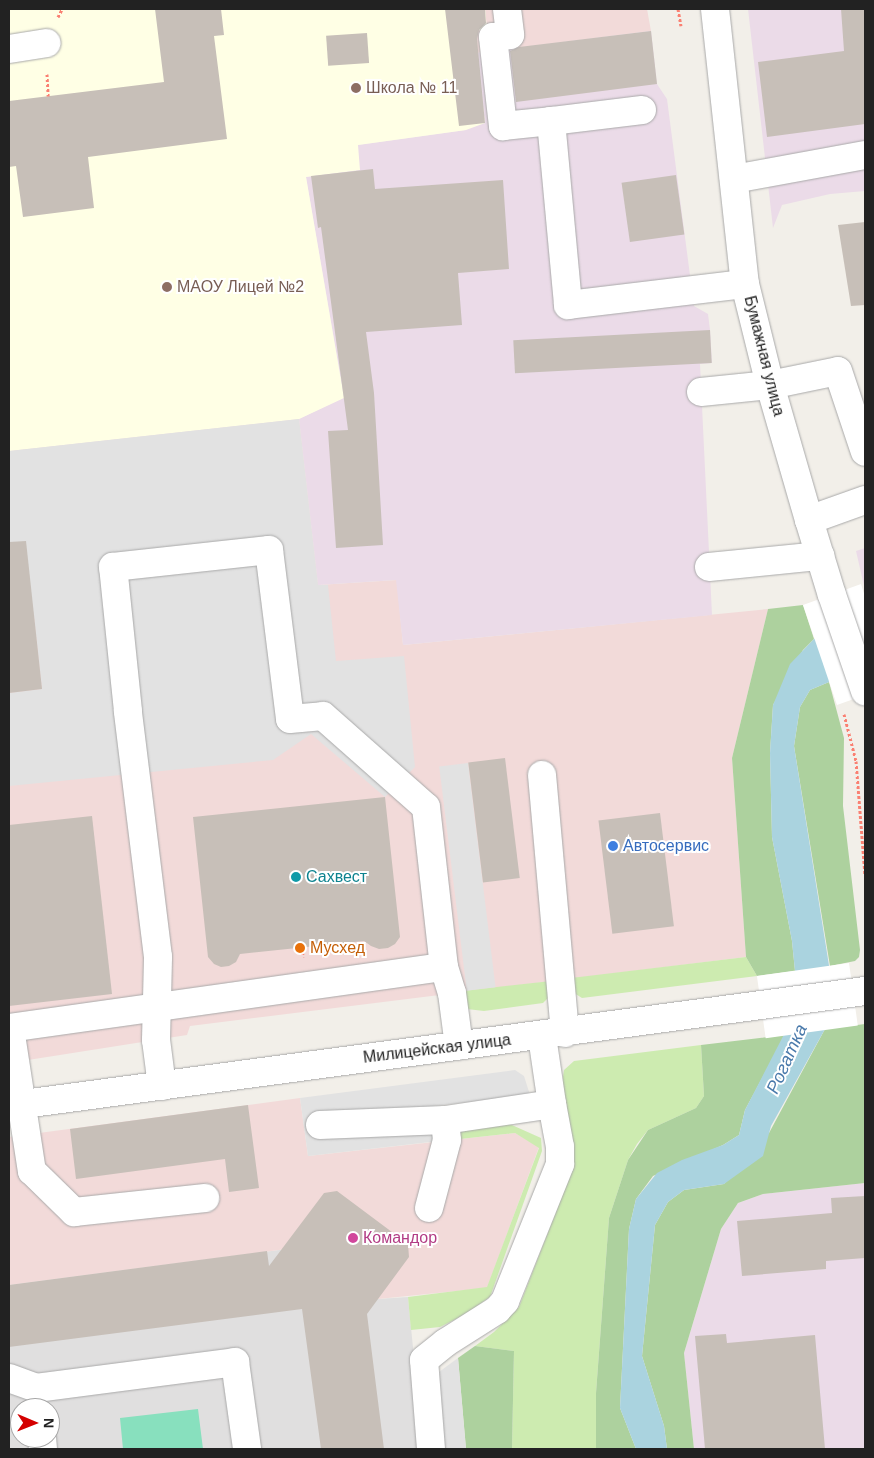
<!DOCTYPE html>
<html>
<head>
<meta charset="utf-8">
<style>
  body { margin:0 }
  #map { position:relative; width:874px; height:1458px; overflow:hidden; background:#f2efe9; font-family:Helvetica,sans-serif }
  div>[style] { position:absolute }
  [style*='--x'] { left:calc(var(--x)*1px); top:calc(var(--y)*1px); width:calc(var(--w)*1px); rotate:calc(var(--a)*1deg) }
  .residential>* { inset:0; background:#e0dfdf }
  .commercial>* { inset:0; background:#f2dad9 }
  .industrial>* { inset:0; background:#ebdbe8 }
  .education>* { inset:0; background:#ffffe5 }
  .grass>* { inset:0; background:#cdebb0 }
  .forest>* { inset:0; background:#add19e }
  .pitch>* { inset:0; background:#88e0be }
  .parking>* { inset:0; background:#e2e2e2; transform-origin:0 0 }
  .water>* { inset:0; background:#aad3df }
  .pier>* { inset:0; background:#fff; transform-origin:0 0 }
  .building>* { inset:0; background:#c7bfb8; transform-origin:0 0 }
  .path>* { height:3px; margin-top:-1.5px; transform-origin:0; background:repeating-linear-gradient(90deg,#fa8072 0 2.5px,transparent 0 5px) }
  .roads { filter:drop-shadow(0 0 1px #a9a9a9) drop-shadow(0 0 1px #a9a9a9) }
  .minor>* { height:28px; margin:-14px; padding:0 14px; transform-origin:14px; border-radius:14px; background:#fff }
  .dots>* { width:14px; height:14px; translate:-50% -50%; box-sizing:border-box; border:2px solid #fff; border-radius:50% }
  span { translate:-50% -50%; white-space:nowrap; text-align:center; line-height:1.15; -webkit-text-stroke:4px #fff; paint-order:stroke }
  .education-label { font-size:16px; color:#785e54 }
  .left { translate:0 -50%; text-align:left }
  .street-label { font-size:16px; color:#222 }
  .shop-label { font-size:16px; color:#366cbe }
  .culture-label { font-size:16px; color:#0d838f }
  .food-label { font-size:16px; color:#c56008 }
  .hotel-label { font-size:16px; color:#b23c85 }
  .water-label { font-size:18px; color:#4a7aab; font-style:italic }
  .frame { position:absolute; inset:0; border:10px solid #222; pointer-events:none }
  .north { position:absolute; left:10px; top:1398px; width:50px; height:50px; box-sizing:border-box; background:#fff; border:1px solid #a7a7a7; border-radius:50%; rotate:91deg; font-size:14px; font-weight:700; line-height:20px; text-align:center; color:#222 }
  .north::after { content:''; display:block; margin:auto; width:18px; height:22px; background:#d40000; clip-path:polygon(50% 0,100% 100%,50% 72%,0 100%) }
</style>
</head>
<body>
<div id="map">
  <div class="residential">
    <i style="clip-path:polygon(evenodd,295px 1248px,378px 1299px,408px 1297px,423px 1449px,9px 1449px,9px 1285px,295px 1248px,20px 1408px,50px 1408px,50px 1438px,20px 1438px,20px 1408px)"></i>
  </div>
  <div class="commercial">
    <i style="clip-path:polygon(485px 9px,647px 9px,651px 31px,477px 53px,474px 30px,487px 29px)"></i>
    <i style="clip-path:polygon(299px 419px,318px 585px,397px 580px,403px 645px,768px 609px,732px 758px,746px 957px,190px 1026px,187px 1035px,9px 1063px,9px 451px)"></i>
    <i style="clip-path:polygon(300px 1098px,308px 1156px,515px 1133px,539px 1147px,487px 1288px,378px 1299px,294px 1248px,9px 1285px,9px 1137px)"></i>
  </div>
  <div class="industrial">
    <i style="clip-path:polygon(748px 9px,865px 9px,865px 191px,830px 194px,782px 205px,773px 228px)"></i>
    <i style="clip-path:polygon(651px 31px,657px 84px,667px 99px,694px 306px,708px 314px,710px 330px,712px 363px,700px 364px,712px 615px,403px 645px,396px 580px,318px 585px,299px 419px,344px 397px,306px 177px,311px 176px,358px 145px,466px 130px,477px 53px)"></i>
    <i style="clip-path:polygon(865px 548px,865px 590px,856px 551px)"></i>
    <i style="clip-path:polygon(865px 1183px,865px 1449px,694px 1449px,684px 1353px,721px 1229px,738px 1203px,763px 1194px)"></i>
  </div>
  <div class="education">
    <i style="clip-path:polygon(9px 9px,485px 9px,487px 29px,474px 31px,485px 123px,466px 130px,358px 145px,360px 170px,306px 177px,344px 398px,299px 419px,9px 451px)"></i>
  </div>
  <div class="grass">
    <i style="clip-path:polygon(746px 957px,757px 976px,582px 998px,574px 993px,571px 978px)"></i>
    <i style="clip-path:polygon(551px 981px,550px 996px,543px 1003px,484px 1011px,467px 1009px,462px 991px)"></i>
    <i style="clip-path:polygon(701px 1045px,704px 1096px,696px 1108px,648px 1130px,637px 1144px,628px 1160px,609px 1218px,596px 1393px,596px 1449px,512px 1449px,514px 1351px,475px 1346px,494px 1332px,519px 1307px,559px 1204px,562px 1083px,564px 1070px,574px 1061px)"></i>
    <i style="clip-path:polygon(505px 1122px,541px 1138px,542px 1151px,490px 1297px,464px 1315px,440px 1327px,411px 1330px,408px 1297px,487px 1287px,539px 1148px,515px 1133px,460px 1139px,461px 1129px)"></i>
  </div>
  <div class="forest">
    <i style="clip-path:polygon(803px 605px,814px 639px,803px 650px,773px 705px,770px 753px,772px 837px,792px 941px,795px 971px,757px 976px,746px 957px,732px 758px,768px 609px)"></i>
    <i style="clip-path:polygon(829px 682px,844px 738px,843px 806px,860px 950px,859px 957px,855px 961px,830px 966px,794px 746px,800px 707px,810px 690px)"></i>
    <i style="clip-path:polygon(865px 1024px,865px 1183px,763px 1194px,738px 1203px,721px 1229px,684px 1353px,694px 1449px,667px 1449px,664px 1426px,642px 1356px,655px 1225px,668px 1202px,684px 1190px,724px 1184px,769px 1133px,825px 1029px)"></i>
    <i style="clip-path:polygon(785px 1035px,745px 1110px,739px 1135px,723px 1145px,653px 1176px,636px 1199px,629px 1229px,620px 1408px,636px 1449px,596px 1449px,596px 1393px,609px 1218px,628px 1160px,648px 1130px,696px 1108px,704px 1096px,701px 1045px)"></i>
    <i style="clip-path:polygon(475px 1346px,514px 1351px,512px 1449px,466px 1449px,458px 1358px)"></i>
  </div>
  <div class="pitch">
    <i style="clip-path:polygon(198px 1409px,203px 1449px,123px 1449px,120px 1418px)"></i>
  </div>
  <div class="parking">
    <i style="clip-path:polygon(299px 419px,318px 585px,328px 585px,336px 661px,404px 656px,415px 767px,385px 797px,311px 734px,273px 760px,9px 786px,9px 693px,42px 689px,34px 616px,9px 619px,9px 451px)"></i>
    <i style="left:468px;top:763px;width:226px;height:29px;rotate:83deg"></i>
    <i style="clip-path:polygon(515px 1070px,524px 1076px,530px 1095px,434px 1106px,439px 1141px,308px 1156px,300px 1098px)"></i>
    <i style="clip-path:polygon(458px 1358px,466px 1449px,440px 1449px,439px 1372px)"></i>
  </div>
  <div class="water">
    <i style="clip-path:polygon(865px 616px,829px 682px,810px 690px,800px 707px,794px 746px,831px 978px,825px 1029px,771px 1126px,763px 1156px,724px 1184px,684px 1190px,668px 1202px,655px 1225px,642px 1356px,664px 1426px,667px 1449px,636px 1449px,620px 1408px,629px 1229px,636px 1199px,657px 1173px,682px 1160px,723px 1145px,739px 1135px,745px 1110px,794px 1015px,795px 971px,792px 941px,772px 837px,770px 753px,773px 705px,790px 664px,814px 639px)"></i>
  </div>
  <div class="pier">
    <i style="clip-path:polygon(861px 584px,865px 597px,865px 695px,837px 705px,803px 605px)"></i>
    <i style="left:849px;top:963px;width:63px;height:93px;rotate:82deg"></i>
  </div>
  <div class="building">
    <i style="clip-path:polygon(155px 9px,221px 9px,224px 35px,214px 36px,227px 139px,88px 157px,94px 208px,23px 217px,16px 166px,9px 167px,9px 101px,164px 82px)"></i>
    <i style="clip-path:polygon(445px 9px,485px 9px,486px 23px,479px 30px,477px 39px,485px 123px,459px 126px)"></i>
    <i style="clip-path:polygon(841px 9px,865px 9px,865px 124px,767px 137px,758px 62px,844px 51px)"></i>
    <i style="clip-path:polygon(651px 31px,657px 84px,516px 102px,510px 51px,519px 47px)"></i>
    <i style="left:367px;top:33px;width:30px;height:41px;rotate:86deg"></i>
    <i style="clip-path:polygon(373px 169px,375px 189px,503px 180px,509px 269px,458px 273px,462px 325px,366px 332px,374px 393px,383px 545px,336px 548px,328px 431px,348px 430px,321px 227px,318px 228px,311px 176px)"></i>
    <i style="left:676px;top:175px;width:60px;height:55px;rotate:82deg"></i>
    <i style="clip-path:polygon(865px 222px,865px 305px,851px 306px,838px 225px)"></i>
    <i style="left:710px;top:330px;width:33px;height:197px;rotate:87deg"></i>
    <i style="clip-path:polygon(26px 541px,42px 689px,9px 693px,9px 542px)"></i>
    <i style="left:505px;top:758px;width:121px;height:37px;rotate:83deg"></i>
    <i style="clip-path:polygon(385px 797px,400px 937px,395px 944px,388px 948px,379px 949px,371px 946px,364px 941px,240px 954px,236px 962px,229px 966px,221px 967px,214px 964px,208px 957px,193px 817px)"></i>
    <i style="left:660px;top:813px;width:114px;height:62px;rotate:83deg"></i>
    <i style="clip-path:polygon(92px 816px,112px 994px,9px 1006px,9px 825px)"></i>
    <i style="clip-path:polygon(248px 1105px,259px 1188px,229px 1192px,225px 1159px,76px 1179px,70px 1129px)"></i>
    <i style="clip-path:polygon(337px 1191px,408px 1244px,409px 1257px,367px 1314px,384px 1449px,321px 1449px,302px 1309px,9px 1347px,9px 1285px,267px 1251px,269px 1266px,324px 1193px)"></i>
    <i style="clip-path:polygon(865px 1196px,865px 1258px,826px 1261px,826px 1269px,742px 1276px,737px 1221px,832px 1213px,831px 1198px)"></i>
    <i style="clip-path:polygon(726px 1334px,727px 1343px,815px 1335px,825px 1449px,705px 1449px,695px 1336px)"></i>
  </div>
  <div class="path">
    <i style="--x:678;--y:9;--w:17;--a:80"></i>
    <i style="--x:58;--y:17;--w:9;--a:-63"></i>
    <i style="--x:47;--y:74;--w:22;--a:87"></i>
    <i style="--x:844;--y:714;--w:49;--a:75.7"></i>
    <i style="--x:856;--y:761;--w:114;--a:85.5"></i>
    <i style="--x:302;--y:947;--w:10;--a:84"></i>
  </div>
  <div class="roads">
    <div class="minor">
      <i style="--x:507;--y:9;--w:26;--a:83"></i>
      <i style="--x:510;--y:35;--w:17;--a:173"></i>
      <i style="--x:493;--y:37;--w:90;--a:83.6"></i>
      <i style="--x:503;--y:126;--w:48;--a:-5.9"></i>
      <i style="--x:715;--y:9;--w:277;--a:83.8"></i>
      <i style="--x:745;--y:284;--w:104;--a:76.1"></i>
      <i style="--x:770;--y:385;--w:141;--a:73.9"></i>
      <i style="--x:809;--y:520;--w:78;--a:73"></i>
      <i style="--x:832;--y:595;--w:102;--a:71"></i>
      <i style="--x:9;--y:49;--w:38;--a:-9"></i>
      <i style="--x:642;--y:110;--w:92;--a:173.1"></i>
      <i style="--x:551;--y:121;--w:185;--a:84.7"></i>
      <i style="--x:568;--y:305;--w:178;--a:-6.8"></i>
      <i style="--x:734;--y:179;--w:133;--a:-10.4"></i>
      <i style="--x:701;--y:392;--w:69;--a:-5.8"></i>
      <i style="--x:770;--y:385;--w:69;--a:-11.6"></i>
      <i style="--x:838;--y:371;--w:85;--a:71.6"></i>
      <i style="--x:809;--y:520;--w:59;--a:-19.7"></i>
      <i style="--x:709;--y:567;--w:112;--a:-5.7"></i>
      <i style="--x:542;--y:775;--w:259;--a:84.9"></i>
      <i style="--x:9;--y:1028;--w:439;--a:-8"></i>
      <i style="--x:10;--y:1028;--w:145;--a:81.3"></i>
      <i style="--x:32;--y:1171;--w:59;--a:44.3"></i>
      <i style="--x:74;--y:1212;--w:132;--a:-6.1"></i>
      <i style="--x:162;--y:1086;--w:46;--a:-97.4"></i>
      <i style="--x:156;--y:1040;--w:83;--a:-88.6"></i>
      <i style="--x:158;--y:957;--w:248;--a:-97"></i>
      <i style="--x:128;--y:711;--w:145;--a:-95.9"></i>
      <i style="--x:113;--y:567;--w:157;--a:-6.2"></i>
      <i style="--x:269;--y:550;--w:170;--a:82.9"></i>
      <i style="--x:290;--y:719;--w:33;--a:-5"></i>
      <i style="--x:323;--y:716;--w:137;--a:41.5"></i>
      <i style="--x:426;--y:807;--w:161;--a:83.6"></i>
      <i style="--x:444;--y:967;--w:27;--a:73"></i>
      <i style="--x:452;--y:993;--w:53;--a:82.5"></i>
      <i style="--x:9;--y:1106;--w:864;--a:-7.65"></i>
      <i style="--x:320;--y:1125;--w:125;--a:-2.3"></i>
      <i style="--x:445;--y:1120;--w:108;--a:-8.5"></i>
      <i style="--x:552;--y:1104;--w:69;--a:-98.4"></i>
      <i style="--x:429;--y:1208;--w:70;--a:-75.2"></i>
      <i style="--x:447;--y:1140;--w:20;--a:-96"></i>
      <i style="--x:9;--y:1378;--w:29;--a:20"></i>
      <i style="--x:36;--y:1388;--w:201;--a:-7.4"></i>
      <i style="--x:235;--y:1362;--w:88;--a:82.1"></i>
      <i style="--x:42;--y:1438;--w:11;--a:85"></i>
      <i style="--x:431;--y:1449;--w:89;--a:-94.5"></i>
      <i style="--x:424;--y:1360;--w:27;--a:-39"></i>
      <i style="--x:445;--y:1343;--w:62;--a:-32.4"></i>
      <i style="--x:497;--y:1310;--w:12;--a:-48"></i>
      <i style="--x:505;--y:1301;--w:148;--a:-68.1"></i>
      <i style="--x:560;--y:1164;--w:17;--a:-90"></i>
      <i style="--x:560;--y:1147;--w:44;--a:-100.5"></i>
    </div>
  </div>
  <div class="dots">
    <i style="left:356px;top:88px;background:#8d6e63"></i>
    <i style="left:167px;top:287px;background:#8d6e63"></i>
    <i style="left:613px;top:846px;background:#3f7fe0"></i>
    <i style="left:296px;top:877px;background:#0f9aa8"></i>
    <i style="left:300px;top:948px;background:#e8710a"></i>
    <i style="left:353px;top:1238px;background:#d1479c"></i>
  </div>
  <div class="education-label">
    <span class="left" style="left:366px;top:88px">Школа № 11</span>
    <span class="left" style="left:177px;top:287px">МАОУ Лицей №2</span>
  </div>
  <div class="street-label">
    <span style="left:764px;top:356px;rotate:76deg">Бумажная улица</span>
    <span style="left:437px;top:1049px;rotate:-7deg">Милицейская улица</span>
  </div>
  <div class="shop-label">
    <span class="left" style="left:623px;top:846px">Автосервис</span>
  </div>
  <div class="culture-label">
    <span class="left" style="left:306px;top:877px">Сахвест</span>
  </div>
  <div class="food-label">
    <span class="left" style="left:310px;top:948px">Мусхед</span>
  </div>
  <div class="hotel-label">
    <span class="left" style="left:363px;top:1238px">Командор</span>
  </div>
  <div class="water-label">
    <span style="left:787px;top:1059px;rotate:-66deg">Рогатка</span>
  </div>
  <div class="frame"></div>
  <div class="north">N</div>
</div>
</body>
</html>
